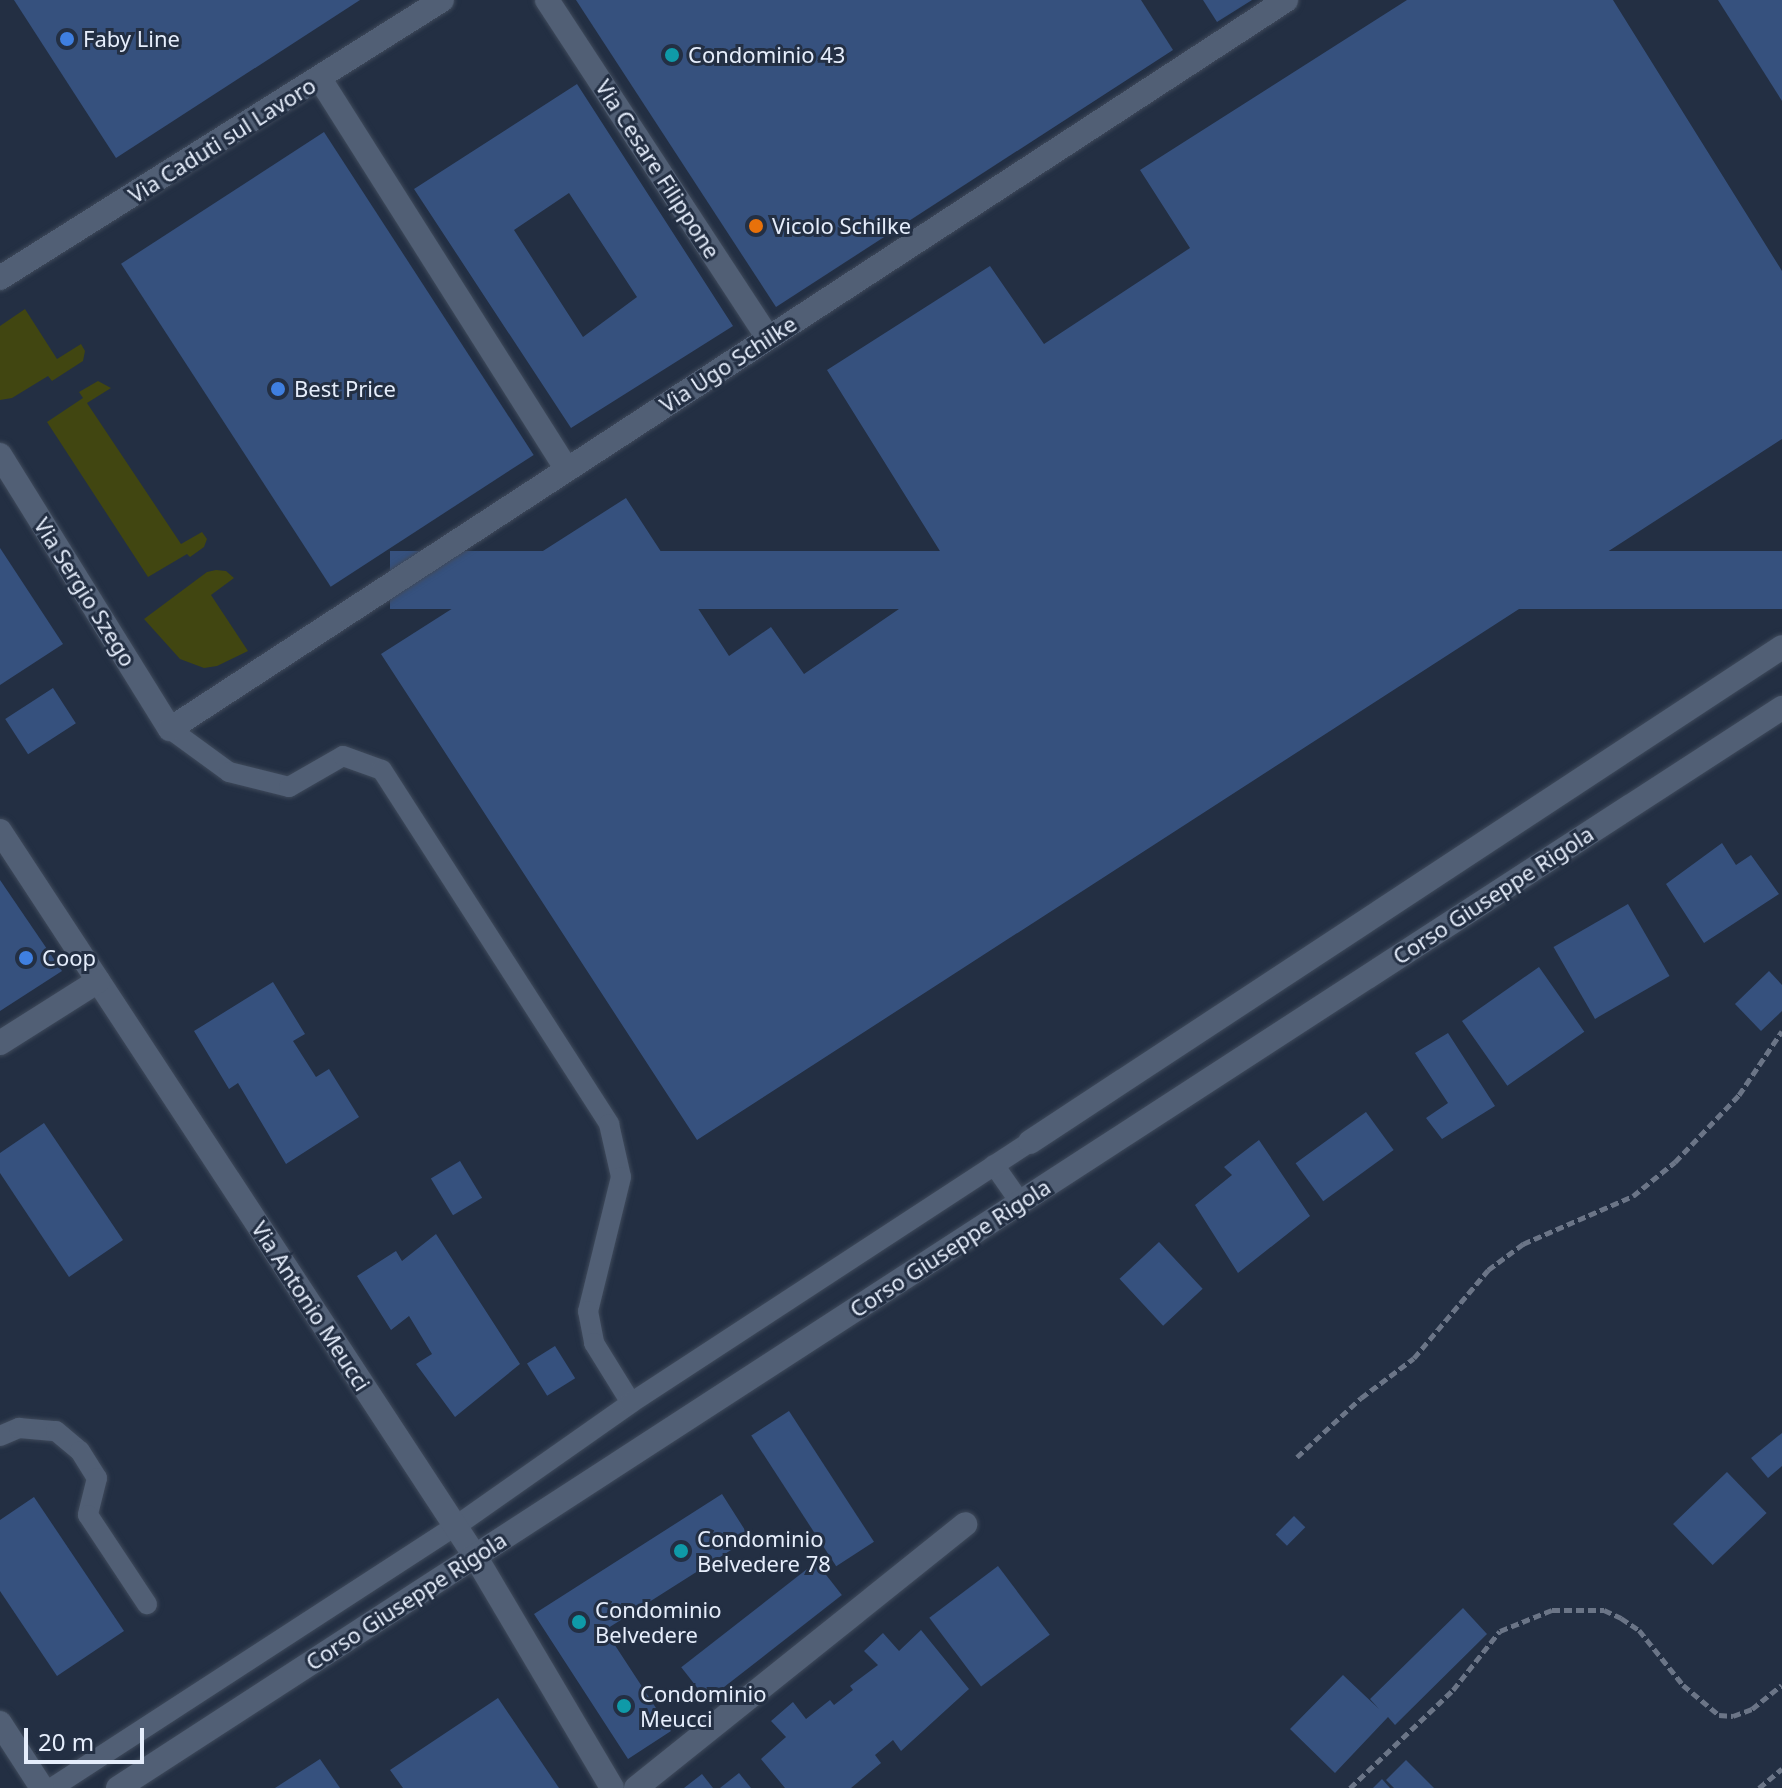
<!DOCTYPE html>
<html>
<head>
<meta charset="utf-8">
<style>
  body { margin:0 }
  #map { position:relative; width:1782px; height:1788px; overflow:hidden; background:#232f43; font-family:"Noto Sans",sans-serif }
  div>[style] { position:absolute }
  [style*='--x'] { left:calc(var(--x)*1px); top:calc(var(--y)*1px); width:calc(var(--w)*1px); rotate:calc(var(--a)*1deg) }
  .green>* { inset:0; background:#414611 }
  .building>* { inset:0; background:#36517e; transform-origin:0 0 }
  .path>* { height:5px; margin-top:-2.5px; transform-origin:0; background:repeating-linear-gradient(90deg,#6b7587 0 8px,transparent 0 12px) }
  .roads { filter:drop-shadow(0 0 2px #3f4a5b) drop-shadow(0 0 2px #3f4a5b) }
  .lane>* { height:20px; margin:-10px; padding:0 10px; transform-origin:10px; border-radius:10px; background:#515f75 }
  .street>* { height:24px; margin:-12px; padding:0 12px; transform-origin:12px; border-radius:12px; background:#515f75 }
  .dots>* { width:22px; height:22px; translate:-50% -50%; box-sizing:border-box; border:4px solid #232f43; border-radius:50% }
  span { translate:-50% -50%; white-space:nowrap; text-align:center; line-height:1.15; -webkit-text-stroke:6px #232f43; paint-order:stroke }
  .poi-label { font-size:22px; color:#e5edfb }
  .left { translate:0 -50%; text-align:left }
  .street-label { font-size:22px; color:#e5edfb }
  .scale { position:absolute; left:24px; top:1728px; width:120px; height:36px; box-sizing:border-box; border:4px solid #e5edfb; border-top:0; padding-left:10px; font-size:24px; line-height:28px; white-space:nowrap; color:#e5edfb; -webkit-text-stroke:6px #232f43; paint-order:stroke }
</style>
</head>
<body>
<div id="map">
  <div class="green">
    <i style="clip-path:polygon(25px 309px,57px 359px,81px 344px,85px 351px,83px 361px,52px 381px,48px 376px,12px 398px,0 400px,0 326px)"></i>
    <i style="clip-path:polygon(98px 381px,111px 388px,87px 403px,181px 544px,202px 532px,207px 539px,204px 547px,190px 557px,187px 554px,148px 577px,47px 422px,83px 398px,79px 392px)"></i>
    <i style="clip-path:polygon(216px 570px,226px 571px,234px 578px,211px 595px,248px 651px,217px 666px,204px 668px,180px 659px,144px 619px,207px 572px)"></i>
  </div>
  <div class="building">
    <i style="clip-path:polygon(14px 0,360px 0,116px 158px)"></i>
    <i style="clip-path:polygon(576px 0,1141px 0,1173px 50px,776px 307px)"></i>
    <i style="clip-path:polygon(1203px 0,1252px 0,1217px 22px)"></i>
    <i style="clip-path:polygon(1407px 0,1613px 0,1782px 271px,1782px 439px,697px 1140px,381px 654px,626px 498px,729px 656px,771px 627px,804px 674px,953px 572px,827px 370px,990px 266px,1044px 344px,1190px 248px,1140px 170px)"></i>
    <i style="clip-path:polygon(1718px 0,1782px 0,1782px 101px)"></i>
    <i style="clip-path:polygon(evenodd,577px 84px,733px 326px,571px 428px,414px 189px,577px 84px,569px 193px,637px 297px,583px 337px,514px 230px,569px 193px)"></i>
    <i style="left:324px;top:132px;width:385px;height:242px;rotate:57deg"></i>
    <i style="clip-path:polygon(0 548px,63px 644px,0 685px)"></i>
    <i style="left:1782px;top:551px;width:58px;height:1392px;rotate:90deg"></i>
    <i style="left:53px;top:688px;width:42px;height:57px;rotate:57deg"></i>
    <i style="clip-path:polygon(1722px 843px,1736px 865px,1751px 855px,1779px 894px,1704px 943px,1666px 884px)"></i>
    <i style="clip-path:polygon(0 880px,62px 971px,0 1011px)"></i>
    <i style="left:1628px;top:904px;width:83px;height:86px;rotate:60deg"></i>
    <i style="left:1539px;top:967px;width:79px;height:94px;rotate:55deg"></i>
    <i style="clip-path:polygon(1769px 971px,1782px 985px,1782px 1011px,1761px 1031px,1735px 1004px)"></i>
    <i style="clip-path:polygon(273px 982px,305px 1034px,293px 1041px,316px 1077px,329px 1069px,359px 1117px,286px 1164px,238px 1083px,229px 1089px,194px 1031px)"></i>
    <i style="clip-path:polygon(1448px 1033px,1495px 1106px,1442px 1139px,1426px 1118px,1448px 1103px,1415px 1053px)"></i>
    <i style="left:1366px;top:1112px;width:47px;height:87px;rotate:54deg"></i>
    <i style="clip-path:polygon(44px 1123px,123px 1240px,69px 1277px,0 1173px,0 1153px)"></i>
    <i style="clip-path:polygon(1259px 1140px,1310px 1216px,1238px 1273px,1195px 1205px,1232px 1175px,1224px 1167px)"></i>
    <i style="left:460px;top:1161px;width:43px;height:34px;rotate:59deg"></i>
    <i style="clip-path:polygon(436px 1234px,520px 1364px,455px 1417px,416px 1364px,432px 1354px,409px 1316px,391px 1330px,357px 1276px,396px 1251px,402px 1261px)"></i>
    <i style="left:1159px;top:1242px;width:64px;height:54px;rotate:47deg"></i>
    <i style="left:555px;top:1346px;width:38px;height:33px;rotate:58deg"></i>
    <i style="left:789px;top:1411px;width:156px;height:45px;rotate:57deg"></i>
    <i style="clip-path:polygon(1782px 1433px,1782px 1466px,1768px 1478px,1751px 1458px)"></i>
    <i style="left:1727px;top:1472px;width:57px;height:75px;rotate:46deg"></i>
    <i style="clip-path:polygon(722px 1494px,750px 1538px,605px 1630px,671px 1731px,628px 1759px,534px 1614px)"></i>
    <i style="clip-path:polygon(34px 1497px,124px 1631px,57px 1676px,0 1591px,0 1520px)"></i>
    <i style="left:1294px;top:1516px;width:16px;height:26px;rotate:45deg"></i>
    <i style="left:816px;top:1562px;width:42px;height:171px;rotate:52deg"></i>
    <i style="left:998px;top:1566px;width:86px;height:86px;rotate:53deg"></i>
    <i style="clip-path:polygon(1463px 1608px,1487px 1634px,1395px 1725px,1388px 1717px,1335px 1773px,1290px 1729px,1343px 1675px,1379px 1709px,1370px 1699px)"></i>
    <i style="clip-path:polygon(921px 1630px,969px 1689px,901px 1751px,893px 1740px,875px 1755px,881px 1763px,851px 1788px,785px 1788px,761px 1759px,786px 1737px,771px 1721px,793px 1702px,806px 1719px,830px 1700px,834px 1705px,853px 1690px,850px 1686px,878px 1665px,864px 1651px,883px 1633px,899px 1651px)"></i>
    <i style="clip-path:polygon(498px 1698px,559px 1788px,403px 1788px,390px 1770px)"></i>
    <i style="clip-path:polygon(320px 1759px,340px 1788px,275px 1788px)"></i>
    <i style="clip-path:polygon(1406px 1760px,1434px 1788px,1394px 1788px,1386px 1780px)"></i>
    <i style="clip-path:polygon(739px 1773px,751px 1788px,720px 1788px)"></i>
    <i style="clip-path:polygon(702px 1774px,713px 1788px,684px 1788px)"></i>
    <i style="clip-path:polygon(1382px 1779px,1390px 1788px,1373px 1788px)"></i>
  </div>
  <div class="path">
    <i style="--x:1297;--y:1457;--w:87;--a:-42.7"></i>
    <i style="--x:1361;--y:1398;--w:66;--a:-37"></i>
    <i style="--x:1414;--y:1358;--w:115;--a:-49.9"></i>
    <i style="--x:1488;--y:1270;--w:44;--a:-36.6"></i>
    <i style="--x:1523;--y:1244;--w:120;--a:-23.6"></i>
    <i style="--x:1633;--y:1196;--w:54;--a:-39"></i>
    <i style="--x:1675;--y:1162;--w:93;--a:-46.3"></i>
    <i style="--x:1739;--y:1095;--w:77;--a:-56.1"></i>
    <i style="--x:1350;--y:1788;--w:142;--a:-43.6"></i>
    <i style="--x:1453;--y:1690;--w:75;--a:-51.5"></i>
    <i style="--x:1500;--y:1631;--w:56;--a:-22"></i>
    <i style="--x:1552;--y:1610;--w:52;--a:0"></i>
    <i style="--x:1604;--y:1610;--w:19;--a:25"></i>
    <i style="--x:1621;--y:1618;--w:22;--a:34"></i>
    <i style="--x:1639;--y:1630;--w:70;--a:51.3"></i>
    <i style="--x:1683;--y:1685;--w:47;--a:39.8"></i>
    <i style="--x:1719;--y:1715;--w:14;--a:4"></i>
    <i style="--x:1733;--y:1716;--w:20;--a:-20"></i>
    <i style="--x:1752;--y:1709;--w:38;--a:-39"></i>
    <i style="--x:1759;--y:1788;--w:30;--a:-40"></i>
  </div>
  <div class="roads">
    <div class="lane">
      <i style="--x:170;--y:729;--w:73;--a:36.1"></i>
      <i style="--x:229;--y:772;--w:62;--a:14"></i>
      <i style="--x:289;--y:787;--w:62;--a:-29.9"></i>
      <i style="--x:343;--y:756;--w:41;--a:19.7"></i>
      <i style="--x:382;--y:770;--w:421;--a:57.3"></i>
      <i style="--x:609;--y:1124;--w:54;--a:77.2"></i>
      <i style="--x:621;--y:1177;--w:138;--a:103.8"></i>
      <i style="--x:588;--y:1311;--w:33;--a:79"></i>
      <i style="--x:594;--y:1343;--w:70;--a:58.3"></i>
      <i style="--x:994;--y:1165;--w:45;--a:54.9"></i>
      <i style="--x:0;--y:1436;--w:21;--a:-23"></i>
      <i style="--x:19;--y:1428;--w:37;--a:5"></i>
      <i style="--x:56;--y:1431;--w:31;--a:40"></i>
      <i style="--x:80;--y:1451;--w:32;--a:58"></i>
      <i style="--x:97;--y:1478;--w:38;--a:104"></i>
      <i style="--x:88;--y:1515;--w:107;--a:56.5"></i>
      <i style="--x:52;--y:1788;--w:482;--a:-33"></i>
      <i style="--x:456;--y:1526;--w:214;--a:-35.1"></i>
      <i style="--x:631;--y:1403;--w:477;--a:-33.2"></i>
    </div>
    <div class="street">
      <i style="--x:547;--y:0;--w:404;--a:56.8"></i>
      <i style="--x:320;--y:79;--w:462;--a:57.7"></i>
      <i style="--x:0;--y:278;--w:522;--a:-32.17"></i>
      <i style="--x:0;--y:455;--w:322;--a:58.2"></i>
      <i style="--x:170;--y:729;--w:1333;--a:-33.15"></i>
      <i style="--x:0;--y:831;--w:867;--a:56.77"></i>
      <i style="--x:475;--y:1556;--w:269;--a:59.4"></i>
      <i style="--x:0;--y:1043;--w:116;--a:-32.3"></i>
      <i style="--x:1030;--y:1142;--w:900;--a:-33.35"></i>
      <i style="--x:0;--y:1723;--w:77;--a:57.1"></i>
      <i style="--x:118;--y:1788;--w:1984;--a:-32.99"></i>
      <i style="--x:636;--y:1788;--w:422;--a:-38.7"></i>
    </div>
  </div>
  <div class="dots">
    <i style="left:67px;top:39px;background:#3f7fe0"></i>
    <i style="left:672px;top:55px;background:#0f9aa8"></i>
    <i style="left:756px;top:226px;background:#e8710a"></i>
    <i style="left:278px;top:389px;background:#3f7fe0"></i>
    <i style="left:26px;top:958px;background:#3f7fe0"></i>
    <i style="left:681px;top:1551px;background:#0f9aa8"></i>
    <i style="left:579px;top:1622px;background:#0f9aa8"></i>
    <i style="left:624px;top:1706px;background:#0f9aa8"></i>
  </div>
  <div class="poi-label">
    <span class="left" style="left:83px;top:39px">Faby Line</span>
    <span class="left" style="left:688px;top:55px">Condominio 43</span>
    <span class="left" style="left:772px;top:226px">Vicolo Schilke</span>
    <span class="left" style="left:294px;top:389px">Best Price</span>
    <span class="left" style="left:42px;top:958px">Coop</span>
    <span class="left" style="left:697px;top:1551px">Condominio<br>Belvedere 78</span>
    <span class="left" style="left:595px;top:1622px">Condominio<br>Belvedere</span>
    <span class="left" style="left:640px;top:1706px">Condominio<br>Meucci</span>
  </div>
  <div class="street-label">
    <span style="left:222px;top:140px;rotate:-32deg">Via Caduti sul Lavoro</span>
    <span style="left:658px;top:169px;rotate:57deg">Via Cesare Filippone</span>
    <span style="left:728px;top:364px;rotate:-33deg">Via Ugo Schilke</span>
    <span style="left:85px;top:592px;rotate:58deg">Via Sergio Szego</span>
    <span style="left:1493px;top:895px;rotate:-33deg">Corso Giuseppe Rigola</span>
    <span style="left:950px;top:1248px;rotate:-33deg">Corso Giuseppe Rigola</span>
    <span style="left:311px;top:1306px;rotate:57deg">Via Antonio Meucci</span>
    <span style="left:406px;top:1601px;rotate:-33deg">Corso Giuseppe Rigola</span>
  </div>
  <div class="scale">20 m</div>
</div>
</body>
</html>
